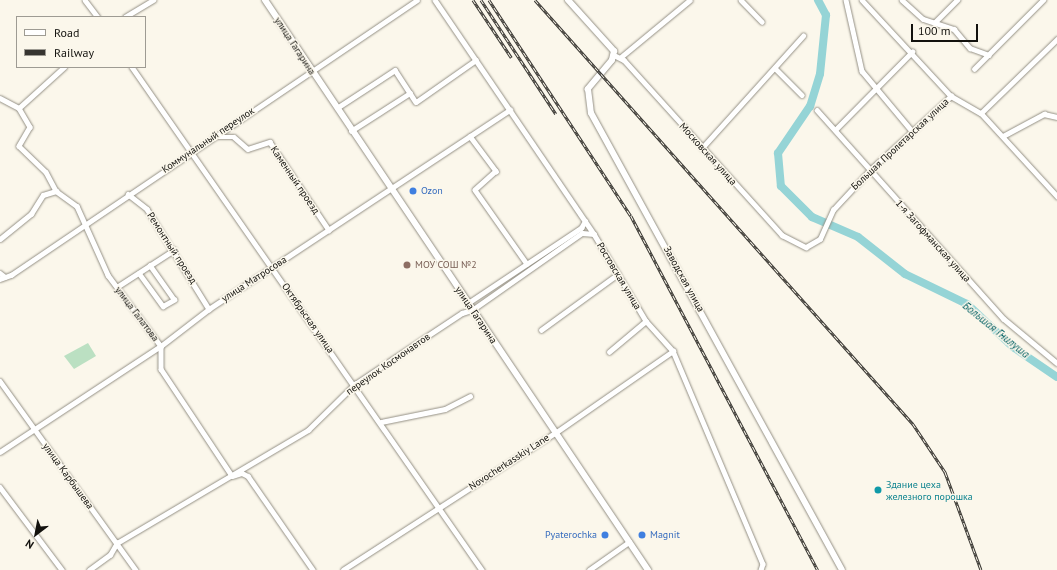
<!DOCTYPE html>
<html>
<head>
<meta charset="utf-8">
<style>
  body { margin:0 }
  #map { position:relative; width:1057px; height:570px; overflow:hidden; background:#fbf7eb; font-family:"PT Sans",sans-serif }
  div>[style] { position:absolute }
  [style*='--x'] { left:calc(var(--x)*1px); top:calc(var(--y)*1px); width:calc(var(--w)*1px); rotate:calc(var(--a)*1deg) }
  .green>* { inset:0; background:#bbe0c2 }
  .river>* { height:8px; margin:-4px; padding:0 4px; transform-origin:4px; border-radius:4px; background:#95d4d6 }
  .roads { filter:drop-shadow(0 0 1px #949085) drop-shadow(0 0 1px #949085) }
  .minor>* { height:4.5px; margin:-2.25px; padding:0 2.25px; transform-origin:2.25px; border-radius:2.25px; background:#fff }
  .major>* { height:6px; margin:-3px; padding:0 3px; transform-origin:3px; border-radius:3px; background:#fff }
  .rail>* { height:3px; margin-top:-1.5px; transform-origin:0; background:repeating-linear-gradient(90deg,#fbf7eb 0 4.5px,#373530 0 9px); box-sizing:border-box; border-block:1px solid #373530 }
  .dots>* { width:11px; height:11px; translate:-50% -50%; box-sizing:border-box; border:2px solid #fbf7eb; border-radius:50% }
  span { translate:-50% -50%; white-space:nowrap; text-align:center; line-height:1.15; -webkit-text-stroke:3px #fbf7eb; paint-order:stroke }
  .street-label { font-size:10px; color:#13120e }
  .shop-label { font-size:10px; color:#366cbe }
  .left { translate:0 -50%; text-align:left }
  .right { translate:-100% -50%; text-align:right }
  .education-label { font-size:10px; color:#785e54 }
  .culture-label { font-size:10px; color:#0d838f }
  .water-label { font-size:11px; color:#036164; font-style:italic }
  .legend { position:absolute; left:16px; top:16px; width:130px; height:52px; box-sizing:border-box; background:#fbf7eb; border:1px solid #9e9b93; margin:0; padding:5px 7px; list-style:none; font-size:12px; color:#13120e }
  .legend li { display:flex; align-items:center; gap:8px; height:20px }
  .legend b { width:20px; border:1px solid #9e9b93 }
  .north { position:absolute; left:16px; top:514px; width:40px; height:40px; -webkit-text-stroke:3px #fbf7eb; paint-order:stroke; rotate:212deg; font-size:11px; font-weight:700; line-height:16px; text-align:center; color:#13120e }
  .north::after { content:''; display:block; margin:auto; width:14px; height:18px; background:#13120e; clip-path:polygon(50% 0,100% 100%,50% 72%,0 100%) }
  .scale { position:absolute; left:911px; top:24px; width:67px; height:18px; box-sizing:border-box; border:2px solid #13120e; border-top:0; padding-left:5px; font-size:12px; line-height:14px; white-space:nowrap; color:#13120e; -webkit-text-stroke:3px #fbf7eb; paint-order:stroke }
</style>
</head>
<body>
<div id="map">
  <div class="green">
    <i style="clip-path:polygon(88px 343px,96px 356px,74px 369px,64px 356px)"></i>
  </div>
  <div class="river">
    <i style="--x:818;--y:0;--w:17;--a:62"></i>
    <i style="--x:826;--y:15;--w:59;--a:95.8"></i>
    <i style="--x:820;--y:74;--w:34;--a:107"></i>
    <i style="--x:810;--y:106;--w:57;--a:124.2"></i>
    <i style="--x:778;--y:153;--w:33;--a:85"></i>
    <i style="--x:781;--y:186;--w:44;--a:45"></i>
    <i style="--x:812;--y:217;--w:50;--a:23.5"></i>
    <i style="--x:858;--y:237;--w:60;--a:38.2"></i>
    <i style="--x:905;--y:274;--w:69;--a:25.8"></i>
    <i style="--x:967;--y:304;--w:63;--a:43.1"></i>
    <i style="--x:1013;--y:347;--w:53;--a:34.3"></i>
  </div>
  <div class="roads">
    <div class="minor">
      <i style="--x:85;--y:0;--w:21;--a:53"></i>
      <i style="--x:435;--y:0;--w:283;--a:55.8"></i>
      <i style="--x:594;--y:234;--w:101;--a:59.1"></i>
      <i style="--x:646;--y:321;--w:40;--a:48"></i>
      <i style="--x:673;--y:351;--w:231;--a:67.1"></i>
      <i style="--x:763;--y:564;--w:6;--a:108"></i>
      <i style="--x:741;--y:0;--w:30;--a:46"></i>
      <i style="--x:846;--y:0;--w:73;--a:77.3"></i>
      <i style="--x:862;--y:71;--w:78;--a:50.2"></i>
      <i style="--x:862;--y:0;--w:131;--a:47.2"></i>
      <i style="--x:951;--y:96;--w:34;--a:30"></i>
      <i style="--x:981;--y:113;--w:113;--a:47.5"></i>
      <i style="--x:902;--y:0;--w:28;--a:42"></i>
      <i style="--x:923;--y:19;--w:33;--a:18"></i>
      <i style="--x:954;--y:29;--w:25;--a:50"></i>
      <i style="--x:970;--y:48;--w:20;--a:20"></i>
      <i style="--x:125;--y:17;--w:33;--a:-31"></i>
      <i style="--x:934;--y:23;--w:33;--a:-45"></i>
      <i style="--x:614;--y:55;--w:11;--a:27"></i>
      <i style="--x:624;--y:60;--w:236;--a:47.9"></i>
      <i style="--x:782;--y:235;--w:27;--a:27"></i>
      <i style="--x:806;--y:247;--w:16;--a:-30"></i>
      <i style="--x:820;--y:239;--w:32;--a:-66"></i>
      <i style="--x:833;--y:210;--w:54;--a:-47.2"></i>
      <i style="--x:870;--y:170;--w:110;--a:-42.4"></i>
      <i style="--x:621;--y:57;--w:89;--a:-39.6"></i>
      <i style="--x:132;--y:67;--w:613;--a:55.17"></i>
      <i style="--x:775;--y:68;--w:38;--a:45"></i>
      <i style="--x:974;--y:69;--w:98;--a:-45"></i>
      <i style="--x:0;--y:98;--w:21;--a:28"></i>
      <i style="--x:19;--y:108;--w:22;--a:60"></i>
      <i style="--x:30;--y:127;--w:22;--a:120"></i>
      <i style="--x:19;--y:146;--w:37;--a:44"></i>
      <i style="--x:46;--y:172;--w:21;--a:62"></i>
      <i style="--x:56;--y:191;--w:26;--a:36"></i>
      <i style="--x:77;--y:206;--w:76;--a:65.8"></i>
      <i style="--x:108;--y:275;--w:89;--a:53.3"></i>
      <i style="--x:161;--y:346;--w:23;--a:90"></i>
      <i style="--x:161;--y:369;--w:128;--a:56.4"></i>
      <i style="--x:232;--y:476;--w:10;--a:-17"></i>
      <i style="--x:242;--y:473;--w:7;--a:27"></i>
      <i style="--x:248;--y:476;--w:114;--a:55.3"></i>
      <i style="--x:19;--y:108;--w:61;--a:-42.3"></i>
      <i style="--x:337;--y:108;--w:69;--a:-33.2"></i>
      <i style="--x:395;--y:70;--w:38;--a:57"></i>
      <i style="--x:416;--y:102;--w:73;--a:-35"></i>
      <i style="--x:817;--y:110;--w:280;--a:48.2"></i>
      <i style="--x:1004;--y:319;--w:69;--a:39.7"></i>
      <i style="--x:981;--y:113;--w:106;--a:-44.2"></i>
      <i style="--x:835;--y:130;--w:110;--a:-45.4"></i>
      <i style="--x:351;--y:131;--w:70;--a:-32.8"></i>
      <i style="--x:470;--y:136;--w:44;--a:53.4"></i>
      <i style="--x:496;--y:171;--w:28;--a:138"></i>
      <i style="--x:475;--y:190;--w:90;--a:54.9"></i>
      <i style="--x:1003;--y:136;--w:47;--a:-28.2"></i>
      <i style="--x:1044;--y:114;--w:13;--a:13"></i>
      <i style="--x:213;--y:137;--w:21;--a:0"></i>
      <i style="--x:234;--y:137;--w:18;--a:41"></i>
      <i style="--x:248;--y:149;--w:23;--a:-18"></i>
      <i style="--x:270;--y:142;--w:106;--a:56.2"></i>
      <i style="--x:702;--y:148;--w:151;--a:-48"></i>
      <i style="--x:128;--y:194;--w:24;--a:38"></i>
      <i style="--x:147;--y:209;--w:118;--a:58.2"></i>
      <i style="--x:0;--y:239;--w:40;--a:-39"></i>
      <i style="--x:31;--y:214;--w:22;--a:-58"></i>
      <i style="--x:43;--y:195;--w:14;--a:-17"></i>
      <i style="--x:0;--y:273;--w:6;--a:39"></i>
      <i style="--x:139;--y:273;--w:41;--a:54"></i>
      <i style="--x:163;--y:306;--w:13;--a:-29"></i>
      <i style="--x:174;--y:300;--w:42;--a:-125.2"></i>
      <i style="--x:0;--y:279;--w:12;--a:-20"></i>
      <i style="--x:11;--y:275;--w:490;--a:-34.1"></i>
      <i style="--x:117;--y:287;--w:68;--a:-33"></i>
      <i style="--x:468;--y:303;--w:136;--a:-33.6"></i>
      <i style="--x:581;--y:228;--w:8;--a:-60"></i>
      <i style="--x:541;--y:330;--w:95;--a:-36"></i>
      <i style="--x:609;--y:352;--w:48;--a:-40"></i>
      <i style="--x:0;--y:381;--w:233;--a:54.3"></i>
      <i style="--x:381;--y:422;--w:65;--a:-11.5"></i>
      <i style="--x:445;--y:409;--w:28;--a:-27"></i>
      <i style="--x:0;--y:452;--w:193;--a:-33.4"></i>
      <i style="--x:161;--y:346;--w:61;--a:-37.6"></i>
      <i style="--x:209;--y:309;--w:361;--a:-33.5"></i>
      <i style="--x:0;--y:487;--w:104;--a:53.2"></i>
      <i style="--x:89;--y:570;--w:26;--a:-36"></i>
      <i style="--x:110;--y:555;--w:14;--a:-60"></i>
      <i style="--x:117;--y:543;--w:222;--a:-30.6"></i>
      <i style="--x:308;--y:430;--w:66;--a:-44.4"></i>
      <i style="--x:355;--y:384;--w:128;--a:-33.6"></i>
      <i style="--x:462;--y:313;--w:10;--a:-17"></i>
      <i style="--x:472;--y:310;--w:134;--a:-35"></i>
      <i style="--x:582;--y:233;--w:12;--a:5"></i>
      <i style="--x:343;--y:570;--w:252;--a:-32.9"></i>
      <i style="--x:555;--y:433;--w:144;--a:-34.8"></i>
      <i style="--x:589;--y:570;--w:49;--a:-35"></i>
    </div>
    <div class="major">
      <i style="--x:265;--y:0;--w:687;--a:56.1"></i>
      <i style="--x:568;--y:0;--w:69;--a:48"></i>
      <i style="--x:614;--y:51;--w:9;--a:103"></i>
      <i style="--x:612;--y:60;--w:38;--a:130"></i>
      <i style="--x:588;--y:89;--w:24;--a:83"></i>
      <i style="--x:591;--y:113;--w:521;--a:61.22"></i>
    </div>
  </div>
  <div class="rail">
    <i style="--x:473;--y:0;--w:69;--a:56.3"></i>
    <i style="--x:481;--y:0;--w:136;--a:56.7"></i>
    <i style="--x:489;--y:0;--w:258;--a:56.7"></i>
    <i style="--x:631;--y:216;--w:400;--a:62.2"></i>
    <i style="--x:535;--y:0;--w:568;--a:48.28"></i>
    <i style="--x:913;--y:424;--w:58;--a:56.3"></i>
    <i style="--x:945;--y:472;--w:104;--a:69.8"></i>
  </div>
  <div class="dots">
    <i style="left:413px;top:191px;background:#3f7fe0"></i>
    <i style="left:407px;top:265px;background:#8d6e63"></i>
    <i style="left:878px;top:490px;background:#0f9aa8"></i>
    <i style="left:605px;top:535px;background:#3f7fe0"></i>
    <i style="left:642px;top:535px;background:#3f7fe0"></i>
  </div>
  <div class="street-label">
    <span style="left:295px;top:46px;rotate:57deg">улица Гагарина</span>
    <span style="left:208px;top:140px;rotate:-34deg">Коммунальный переулок</span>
    <span style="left:900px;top:144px;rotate:-43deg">Большая Пролетарская улица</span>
    <span style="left:708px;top:154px;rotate:48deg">Московская улица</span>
    <span style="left:295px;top:180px;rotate:56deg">Каменный проезд</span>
    <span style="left:933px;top:241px;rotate:48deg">1-я Загофманская улица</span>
    <span style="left:172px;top:248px;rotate:57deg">Ремонтный проезд</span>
    <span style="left:619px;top:276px;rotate:59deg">Ростовская улица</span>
    <span style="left:254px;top:279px;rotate:-33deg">улица Матросова</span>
    <span style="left:684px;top:279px;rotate:61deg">Заводская улица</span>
    <span style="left:137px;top:314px;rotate:53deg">улица Галатова</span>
    <span style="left:476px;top:315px;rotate:56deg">улица Гагарина</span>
    <span style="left:308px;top:318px;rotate:55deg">Октябрьская улица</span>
    <span style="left:388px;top:364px;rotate:-35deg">переулок Космонавтов</span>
    <span style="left:509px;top:462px;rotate:-33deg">Novocherkasskiy Lane</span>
    <span style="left:68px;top:476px;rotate:54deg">улица Карбышева</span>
  </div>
  <div class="shop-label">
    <span class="left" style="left:421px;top:191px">Ozon</span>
    <span class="right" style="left:597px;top:535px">Pyaterochka</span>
    <span class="left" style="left:650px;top:535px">Magnit</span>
  </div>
  <div class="education-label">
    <span class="left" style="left:415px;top:265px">МОУ СОШ №2</span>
  </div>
  <div class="culture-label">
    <span class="left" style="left:886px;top:490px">Здание цеха<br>железного порошка</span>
  </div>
  <div class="water-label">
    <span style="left:996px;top:330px;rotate:39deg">Большая Гнилуша</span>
  </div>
  <ul class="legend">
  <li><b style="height:5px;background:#fff"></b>Road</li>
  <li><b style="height:5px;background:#373530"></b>Railway</li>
  </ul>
  <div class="north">N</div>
  <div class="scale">100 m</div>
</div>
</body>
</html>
